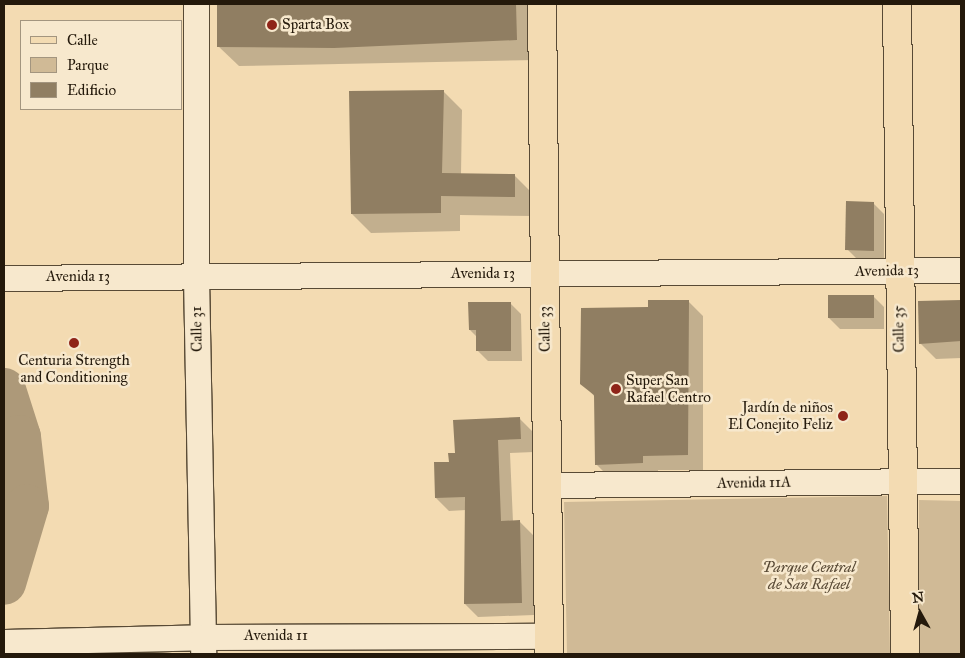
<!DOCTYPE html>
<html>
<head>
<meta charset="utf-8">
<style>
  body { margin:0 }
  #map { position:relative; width:965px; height:658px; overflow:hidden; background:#f3dbb2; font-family:"IM FELL Great Primer",serif }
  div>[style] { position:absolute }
  .green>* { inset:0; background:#d0ba96 }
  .shadow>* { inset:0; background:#0003 }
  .river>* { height:44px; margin:-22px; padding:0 22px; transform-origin:22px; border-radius:22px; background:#ad9979 }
  .building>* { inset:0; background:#907e62 }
  .roads { filter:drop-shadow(1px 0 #584a35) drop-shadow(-1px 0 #584a35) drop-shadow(0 1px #584a35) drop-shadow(0 -1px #584a35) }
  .minor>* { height:25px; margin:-12.5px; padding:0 12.5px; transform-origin:12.5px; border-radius:12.5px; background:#f7e8cd }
  .major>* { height:28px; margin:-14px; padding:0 14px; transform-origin:14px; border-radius:14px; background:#f3dbb2 }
  .dots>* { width:14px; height:14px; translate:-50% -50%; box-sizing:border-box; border:2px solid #f7e8cd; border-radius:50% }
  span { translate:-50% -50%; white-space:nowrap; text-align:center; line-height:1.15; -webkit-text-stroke:5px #f7e8cd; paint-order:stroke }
  .poi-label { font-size:15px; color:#24190b }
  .left { translate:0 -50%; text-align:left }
  .right { translate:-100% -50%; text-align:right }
  .street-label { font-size:15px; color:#24190b }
  .park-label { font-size:15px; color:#584935; font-style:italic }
  .frame { position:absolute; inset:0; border:5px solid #24190b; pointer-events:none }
  .legend { position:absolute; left:20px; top:20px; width:162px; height:90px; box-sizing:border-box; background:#f7e8cd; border:1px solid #a3957f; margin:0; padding:6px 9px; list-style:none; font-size:15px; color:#24190b }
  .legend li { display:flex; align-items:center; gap:10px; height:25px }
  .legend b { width:25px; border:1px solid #a3957f }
  .north { position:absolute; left:895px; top:588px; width:50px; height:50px; -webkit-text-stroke:4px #f7e8cd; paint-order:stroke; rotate:353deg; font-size:14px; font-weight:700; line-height:20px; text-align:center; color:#24190b }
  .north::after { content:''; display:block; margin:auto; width:18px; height:22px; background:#24190b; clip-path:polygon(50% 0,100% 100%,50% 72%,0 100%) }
</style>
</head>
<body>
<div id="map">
  <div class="green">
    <i style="clip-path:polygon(887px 496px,890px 654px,567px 654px,564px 502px)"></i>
    <i style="clip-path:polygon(919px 500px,961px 501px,961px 654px,919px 654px)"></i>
  </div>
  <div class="shadow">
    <i style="clip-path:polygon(218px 4px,536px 4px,537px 60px,239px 66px,218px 46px)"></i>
    <i style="clip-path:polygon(443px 91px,462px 110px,461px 175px,515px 176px,534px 195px,534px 216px,460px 215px,460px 231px,371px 233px,352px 214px)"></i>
    <i style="clip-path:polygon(873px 203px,884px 214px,884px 261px,858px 260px,847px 249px)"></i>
    <i style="clip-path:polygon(873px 296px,884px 307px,884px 329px,840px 329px,829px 318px)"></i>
    <i style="clip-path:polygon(688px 301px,703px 316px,703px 470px,658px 470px,658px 478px,611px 479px,596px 464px,595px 397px,582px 383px,649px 309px)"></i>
    <i style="clip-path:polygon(961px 301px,961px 358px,936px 359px,920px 343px,919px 302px)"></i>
    <i style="clip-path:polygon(510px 303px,521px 314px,522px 361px,488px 361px,477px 350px,477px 337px,470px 330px)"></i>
    <i style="clip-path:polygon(519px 418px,532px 431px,534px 452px,510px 453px,513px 522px,520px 522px,533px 535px,534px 615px,478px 617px,465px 604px,466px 510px,449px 511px,436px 498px,456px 454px)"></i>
  </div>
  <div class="river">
    <i style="left:4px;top:390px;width:49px;rotate:72.3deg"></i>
    <i style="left:19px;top:437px;width:69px;rotate:83.4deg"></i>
    <i style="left:27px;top:506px;width:80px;rotate:106.6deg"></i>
  </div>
  <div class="building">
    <i style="clip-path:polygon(217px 4px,516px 4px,517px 40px,334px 48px,217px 47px)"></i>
    <i style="clip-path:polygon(444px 90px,442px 173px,515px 174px,515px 197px,441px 196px,441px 213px,351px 214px,349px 91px)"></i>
    <i style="clip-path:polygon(846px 201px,874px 202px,874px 251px,845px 250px)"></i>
    <i style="clip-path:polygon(828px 295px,874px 295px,874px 318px,828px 318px)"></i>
    <i style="clip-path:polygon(648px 300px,689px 300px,688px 455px,643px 456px,643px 463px,595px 465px,594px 395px,580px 384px,581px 308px,648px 307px)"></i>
    <i style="clip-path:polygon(961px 300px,961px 341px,919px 344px,918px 301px)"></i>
    <i style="clip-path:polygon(468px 302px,511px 302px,511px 351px,476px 351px,476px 330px,469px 330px)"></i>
    <i style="clip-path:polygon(520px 417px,521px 439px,498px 440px,501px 521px,520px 520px,522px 603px,464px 604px,465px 497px,435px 498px,434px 462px,449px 462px,448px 453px,455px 453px,453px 420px)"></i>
  </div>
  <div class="roads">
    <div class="minor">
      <i style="left:196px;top:4px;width:272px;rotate:90deg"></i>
      <i style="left:196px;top:276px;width:378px;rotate:88.9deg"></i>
      <i style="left:4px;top:278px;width:957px;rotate:-0.48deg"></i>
      <i style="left:547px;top:485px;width:414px;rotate:-0.6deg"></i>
      <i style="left:4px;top:642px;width:199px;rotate:-1.4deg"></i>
      <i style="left:203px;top:637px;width:345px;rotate:-0.2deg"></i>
    </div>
    <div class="major">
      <i style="left:542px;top:4px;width:650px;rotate:89.38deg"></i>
      <i style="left:897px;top:4px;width:650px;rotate:89.29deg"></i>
    </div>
  </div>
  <div class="dots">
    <i style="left:272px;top:25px;background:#8f2418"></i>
    <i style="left:74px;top:343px;background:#8f2418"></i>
    <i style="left:616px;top:389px;background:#8f2418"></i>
    <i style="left:843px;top:416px;background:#8f2418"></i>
  </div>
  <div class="poi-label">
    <span class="left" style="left:282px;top:25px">Sparta Box</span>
    <span style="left:74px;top:369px">Centuria Strength<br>and Conditioning</span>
    <span class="left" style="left:626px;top:389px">Super San<br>Rafael Centro</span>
    <span class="right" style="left:833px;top:416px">Jardín de niños<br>El Conejito Feliz</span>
  </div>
  <div class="street-label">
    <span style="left:887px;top:271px;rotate:-1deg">Avenida 13</span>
    <span style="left:483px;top:274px">Avenida 13</span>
    <span style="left:78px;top:277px">Avenida 13</span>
    <span style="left:197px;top:329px;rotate:-91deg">Calle 31</span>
    <span style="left:545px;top:329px;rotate:-91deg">Calle 33</span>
    <span style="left:899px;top:329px;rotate:-91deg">Calle 35</span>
    <span style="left:754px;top:483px;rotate:-1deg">Avenida 11A</span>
    <span style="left:276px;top:636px">Avenida 11</span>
  </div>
  <div class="park-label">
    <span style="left:809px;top:576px">Parque Central<br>de San Rafael</span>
  </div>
  <div class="frame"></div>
  <ul class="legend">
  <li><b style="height:6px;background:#f3dbb2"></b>Calle</li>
  <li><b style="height:14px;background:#d0ba96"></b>Parque</li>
  <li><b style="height:14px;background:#907e62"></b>Edificio</li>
  </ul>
  <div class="north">N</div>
</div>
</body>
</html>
